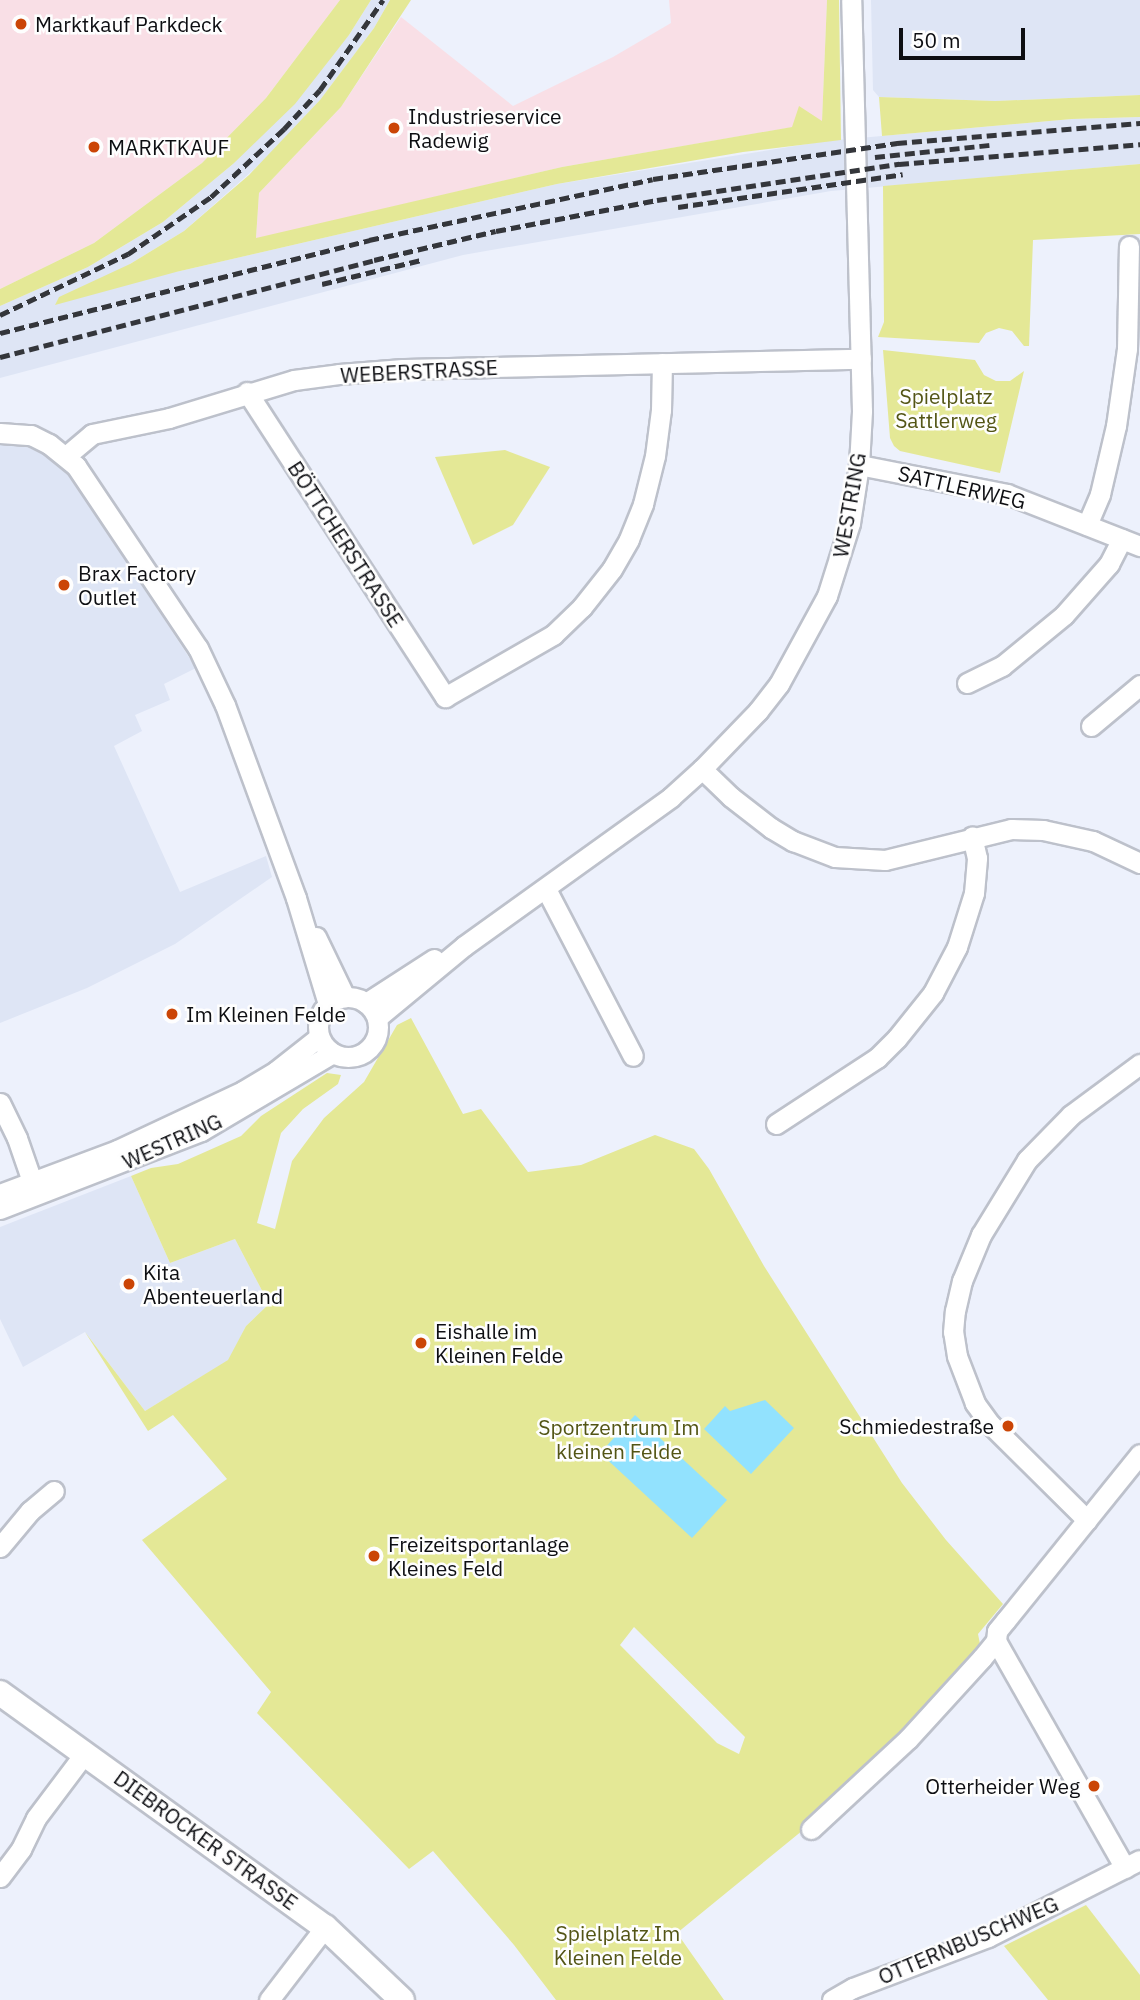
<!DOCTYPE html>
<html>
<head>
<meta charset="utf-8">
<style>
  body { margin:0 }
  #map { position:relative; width:1140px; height:2000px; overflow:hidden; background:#edf1fc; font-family:"IBM Plex Sans",sans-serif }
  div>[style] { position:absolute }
  .commercial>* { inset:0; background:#f9dfe6 }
  .built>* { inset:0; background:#dee5f5 }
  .green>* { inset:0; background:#e4e896 }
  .water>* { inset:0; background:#92e2fe }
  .roads { filter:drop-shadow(2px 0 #bdc1cb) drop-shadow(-2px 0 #bdc1cb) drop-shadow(0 2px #bdc1cb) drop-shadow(0 -2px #bdc1cb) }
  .minor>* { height:19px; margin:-9.5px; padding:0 9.5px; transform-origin:9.5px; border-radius:9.5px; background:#fff }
  .minor>.ring { margin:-9.5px; padding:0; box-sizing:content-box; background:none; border:19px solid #fff; border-radius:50% }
  .major>* { height:24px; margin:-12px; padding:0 12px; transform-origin:12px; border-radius:12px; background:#fff }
  .rail>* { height:5px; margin-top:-2.5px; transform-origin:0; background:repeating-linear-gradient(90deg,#34363b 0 10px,transparent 0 15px) }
  .dots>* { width:19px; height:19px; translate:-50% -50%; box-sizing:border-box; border:4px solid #fefefe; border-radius:50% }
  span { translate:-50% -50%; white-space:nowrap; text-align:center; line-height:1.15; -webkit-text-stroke:5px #fefefe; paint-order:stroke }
  .poi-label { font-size:21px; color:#0d0e12 }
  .left { translate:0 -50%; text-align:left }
  .right { translate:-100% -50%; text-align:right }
  .street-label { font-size:21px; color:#0d0e12 }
  .park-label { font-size:21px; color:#535515 }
  .scale { position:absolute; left:899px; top:28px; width:126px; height:32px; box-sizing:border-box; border:4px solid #0d0e12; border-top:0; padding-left:9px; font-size:21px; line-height:24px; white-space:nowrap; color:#0d0e12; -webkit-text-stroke:5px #fefefe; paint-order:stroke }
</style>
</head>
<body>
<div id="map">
  <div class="commercial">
    <i style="clip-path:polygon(0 0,340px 0,266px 98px,202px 163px,94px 243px,0 289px)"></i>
    <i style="clip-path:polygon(669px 0,827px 0,822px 122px,562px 167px,256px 239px,259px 193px,341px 107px,401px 17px,513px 106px,613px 57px,671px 23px)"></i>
  </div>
  <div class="built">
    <i style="clip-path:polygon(371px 0,390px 0,374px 28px,320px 100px,268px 157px,184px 231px,130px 264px,176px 272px,557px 184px,826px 141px,1072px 119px,1140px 117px,1140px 164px,831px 191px,463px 255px,0 378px,0 306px,88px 267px,163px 222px,233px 164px,349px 35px)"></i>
    <i style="clip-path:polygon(871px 0,1140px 0,1140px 95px,995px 101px,879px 97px,873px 90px)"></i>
    <i style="clip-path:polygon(15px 443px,38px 451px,66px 469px,196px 668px,164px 684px,170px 700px,135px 715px,142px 731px,114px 746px,180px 892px,266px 856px,272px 877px,175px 944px,87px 988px,0 1023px,0 444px)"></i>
    <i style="clip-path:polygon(131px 1176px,170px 1263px,235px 1239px,269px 1304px,246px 1326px,229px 1360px,145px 1411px,85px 1332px,23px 1367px,0 1319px,0 1227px)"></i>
  </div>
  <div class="green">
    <i style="clip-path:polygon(340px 0,371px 0,349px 35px,295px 104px,233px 164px,163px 222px,88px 267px,0 306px,0 289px,94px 243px,202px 163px,266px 98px)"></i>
    <i style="clip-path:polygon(390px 0,411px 0,341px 107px,259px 193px,256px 238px,562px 167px,792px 127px,799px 106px,822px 121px,827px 0,839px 0,841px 140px,743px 152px,557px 184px,176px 272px,55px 305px,59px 297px,130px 264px,184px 231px,249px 175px,320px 100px,374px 28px)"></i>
    <i style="clip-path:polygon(1140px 95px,1140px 117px,1072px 119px,882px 136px,879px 97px,995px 101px)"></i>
    <i style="clip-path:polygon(1140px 164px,1140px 234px,1033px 240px,1029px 346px,1024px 346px,1012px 331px,999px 328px,986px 333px,979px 343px,878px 337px,884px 322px,883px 186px)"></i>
    <i style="clip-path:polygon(883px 350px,975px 360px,984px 375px,996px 381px,1010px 381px,1024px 371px,1000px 473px,900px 451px,894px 446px,890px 438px)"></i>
    <i style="clip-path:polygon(505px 450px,550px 467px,513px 525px,473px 545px,435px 457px)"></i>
    <i style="clip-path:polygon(evenodd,411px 1018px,463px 1114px,481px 1109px,528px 1172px,581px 1165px,655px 1135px,694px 1149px,709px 1169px,764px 1266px,902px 1483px,946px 1540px,1003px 1604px,978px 1634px,980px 1644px,894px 1743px,808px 1826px,677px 1933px,724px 2000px,556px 2000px,514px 1945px,433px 1851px,409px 1869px,257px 1713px,271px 1692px,142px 1540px,227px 1479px,173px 1415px,148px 1431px,85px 1332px,145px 1411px,228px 1360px,246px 1326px,269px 1304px,235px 1239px,170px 1263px,131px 1176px,151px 1168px,178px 1164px,241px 1136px,261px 1116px,327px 1073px,341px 1075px,338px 1084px,303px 1109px,281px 1133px,257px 1223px,275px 1229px,292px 1161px,324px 1118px,364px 1082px,397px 1025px,411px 1018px,634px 1627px,745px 1737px,739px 1754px,717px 1743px,620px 1645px,634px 1627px)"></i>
    <i style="clip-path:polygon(1086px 1905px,1140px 1975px,1140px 2000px,1048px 2000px,1004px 1946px)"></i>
  </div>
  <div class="water">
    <i style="clip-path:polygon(765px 1400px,794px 1428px,751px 1474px,704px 1429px,725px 1406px,730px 1411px)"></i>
    <i style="clip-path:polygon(635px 1415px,727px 1500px,692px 1538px,600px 1453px)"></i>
  </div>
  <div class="roads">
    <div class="minor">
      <i style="left:247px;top:392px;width:364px;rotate:57deg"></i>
      <i style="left:445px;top:697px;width:125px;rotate:-29.9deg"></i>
      <i style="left:553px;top:635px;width:40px;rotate:-44deg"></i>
      <i style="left:582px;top:607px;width:48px;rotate:-51.7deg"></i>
      <i style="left:612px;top:569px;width:34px;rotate:-60deg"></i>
      <i style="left:629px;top:539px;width:38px;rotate:-68deg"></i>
      <i style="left:643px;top:504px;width:49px;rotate:-76deg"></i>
      <i style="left:655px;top:456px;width:46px;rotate:-82.6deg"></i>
      <i style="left:661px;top:410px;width:47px;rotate:-88.8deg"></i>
      <i style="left:0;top:433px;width:31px;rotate:4deg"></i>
      <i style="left:31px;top:435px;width:20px;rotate:27deg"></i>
      <i style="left:49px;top:444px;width:35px;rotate:39deg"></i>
      <i style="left:76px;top:466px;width:219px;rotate:56.2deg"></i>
      <i style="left:198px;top:648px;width:63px;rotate:64.7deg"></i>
      <i style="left:225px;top:705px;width:206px;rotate:69.8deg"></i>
      <i style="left:296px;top:898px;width:111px;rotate:73.2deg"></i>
      <i style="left:66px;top:456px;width:34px;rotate:-40deg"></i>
      <i style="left:92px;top:434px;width:79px;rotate:-11.7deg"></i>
      <i style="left:169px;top:418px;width:131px;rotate:-16.9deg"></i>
      <i style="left:294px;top:380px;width:45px;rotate:-7.6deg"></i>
      <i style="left:339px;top:374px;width:64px;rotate:-4.5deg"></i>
      <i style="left:403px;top:369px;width:458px;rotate:-1.3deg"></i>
      <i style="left:859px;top:465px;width:151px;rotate:11.1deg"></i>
      <i style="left:1007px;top:494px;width:143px;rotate:21.4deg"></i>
      <i style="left:1087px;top:525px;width:34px;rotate:-67deg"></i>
      <i style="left:1100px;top:494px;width:70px;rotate:-76.8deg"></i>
      <i style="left:1116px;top:426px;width:78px;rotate:-81.9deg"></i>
      <i style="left:1127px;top:349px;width:103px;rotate:-88.9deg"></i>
      <i style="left:967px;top:683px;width:39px;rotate:-26deg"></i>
      <i style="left:1002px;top:666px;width:80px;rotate:-39.4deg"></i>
      <i style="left:1064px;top:615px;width:68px;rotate:-48.6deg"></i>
      <i style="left:1109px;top:564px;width:28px;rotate:-63deg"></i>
      <i style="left:1091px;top:726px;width:64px;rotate:-39.9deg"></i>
      <i style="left:702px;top:769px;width:40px;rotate:44deg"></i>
      <i style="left:731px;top:797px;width:51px;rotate:37.8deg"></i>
      <i style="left:771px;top:828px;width:26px;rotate:31deg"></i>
      <i style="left:793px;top:841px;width:45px;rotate:20.9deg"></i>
      <i style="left:835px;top:857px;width:50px;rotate:3.4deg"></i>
      <i style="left:885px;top:860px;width:130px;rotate:-13.8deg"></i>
      <i style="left:1011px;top:829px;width:32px;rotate:2deg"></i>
      <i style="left:1043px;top:830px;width:51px;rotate:12.4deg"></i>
      <i style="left:1093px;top:841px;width:52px;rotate:25.1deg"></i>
      <i style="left:546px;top:889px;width:188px;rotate:62.5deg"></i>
      <i style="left:316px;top:937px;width:67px;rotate:64.2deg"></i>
      <i class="ring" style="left:318px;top:997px;width:41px;height:41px"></i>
      <i style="left:366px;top:1003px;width:81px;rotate:-32.9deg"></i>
      <i style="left:377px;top:1018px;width:113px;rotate:-39.6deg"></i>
      <i style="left:464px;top:946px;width:255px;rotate:-35.7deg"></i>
      <i style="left:671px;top:797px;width:42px;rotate:-42.1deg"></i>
      <i style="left:702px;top:769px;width:81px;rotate:-46deg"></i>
      <i style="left:758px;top:711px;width:34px;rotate:-52deg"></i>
      <i style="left:779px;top:684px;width:100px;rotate:-61.4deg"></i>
      <i style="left:827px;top:596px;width:77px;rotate:-72.5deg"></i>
      <i style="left:850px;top:523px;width:59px;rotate:-81.2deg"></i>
      <i style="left:859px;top:465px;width:54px;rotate:-86.8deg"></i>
      <i style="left:862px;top:411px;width:411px;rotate:-91.5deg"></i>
      <i style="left:0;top:1103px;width:39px;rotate:64deg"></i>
      <i style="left:17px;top:1138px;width:58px;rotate:70.9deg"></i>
      <i style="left:776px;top:1124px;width:121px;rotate:-33.2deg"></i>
      <i style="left:877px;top:1058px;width:28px;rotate:-45deg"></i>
      <i style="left:897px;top:1038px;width:58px;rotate:-51.3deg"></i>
      <i style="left:933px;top:993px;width:52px;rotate:-62.4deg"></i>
      <i style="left:957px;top:947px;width:57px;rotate:-72.5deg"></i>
      <i style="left:974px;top:893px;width:35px;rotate:-85deg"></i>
      <i style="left:977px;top:858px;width:22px;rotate:-103deg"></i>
      <i style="left:0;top:1194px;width:125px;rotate:-20.6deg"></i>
      <i style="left:117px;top:1150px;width:139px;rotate:-25.1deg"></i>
      <i style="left:243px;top:1091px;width:39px;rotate:-31deg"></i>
      <i style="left:276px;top:1071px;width:55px;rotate:-38.3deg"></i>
      <i style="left:0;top:1209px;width:216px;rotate:-21.2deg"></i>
      <i style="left:201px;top:1131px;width:153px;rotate:-30.6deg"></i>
      <i style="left:1087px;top:1520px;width:136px;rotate:-135.3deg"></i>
      <i style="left:990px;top:1424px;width:26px;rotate:-126deg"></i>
      <i style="left:975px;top:1403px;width:50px;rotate:-111deg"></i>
      <i style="left:957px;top:1356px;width:24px;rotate:-99deg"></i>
      <i style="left:953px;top:1332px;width:21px;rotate:-85deg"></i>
      <i style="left:955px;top:1311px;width:31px;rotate:-77deg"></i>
      <i style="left:962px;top:1281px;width:50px;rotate:-67.6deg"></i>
      <i style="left:981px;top:1235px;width:88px;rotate:-58.5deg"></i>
      <i style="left:1027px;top:1160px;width:63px;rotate:-45.6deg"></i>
      <i style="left:1071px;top:1115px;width:86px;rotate:-36.5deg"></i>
      <i style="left:0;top:1547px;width:47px;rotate:-50.2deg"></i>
      <i style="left:30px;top:1511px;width:31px;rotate:-40deg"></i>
      <i style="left:996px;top:1641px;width:261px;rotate:60.4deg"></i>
      <i style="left:811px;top:1829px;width:132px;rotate:-42.9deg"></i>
      <i style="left:908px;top:1739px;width:110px;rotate:-47.6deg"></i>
      <i style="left:982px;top:1658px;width:22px;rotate:-51deg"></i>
      <i style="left:996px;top:1641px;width:10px;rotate:-84deg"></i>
      <i style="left:997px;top:1631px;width:14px;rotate:-51deg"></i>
      <i style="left:1006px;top:1620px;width:213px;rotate:-51.1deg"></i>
      <i style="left:0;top:1877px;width:35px;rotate:-53deg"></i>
      <i style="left:21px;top:1849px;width:34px;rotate:-64deg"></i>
      <i style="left:36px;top:1818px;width:81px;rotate:-53deg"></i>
      <i style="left:269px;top:2000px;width:92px;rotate:-52.5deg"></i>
      <i style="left:832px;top:2000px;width:24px;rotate:-30deg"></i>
      <i style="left:853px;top:1988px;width:144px;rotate:-20.7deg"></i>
      <i style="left:988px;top:1937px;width:170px;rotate:-26.9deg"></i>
    </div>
    <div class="major">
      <i style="left:0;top:1693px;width:400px;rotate:35.8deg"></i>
      <i style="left:325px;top:1927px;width:106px;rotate:43.5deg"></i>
    </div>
  </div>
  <div class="rail">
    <i style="left:875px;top:157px;width:116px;rotate:-6deg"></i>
    <i style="left:678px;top:207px;width:227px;rotate:-8.3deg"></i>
    <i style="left:322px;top:284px;width:102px;rotate:-13.6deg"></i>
    <i style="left:0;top:315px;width:142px;rotate:-25.5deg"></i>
    <i style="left:128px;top:254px;width:101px;rotate:-34.5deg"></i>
    <i style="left:211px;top:197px;width:100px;rotate:-43deg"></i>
    <i style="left:284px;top:129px;width:53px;rotate:-47.3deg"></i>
    <i style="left:320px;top:90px;width:110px;rotate:-55deg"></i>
    <i style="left:0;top:333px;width:381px;rotate:-14.1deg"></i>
    <i style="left:369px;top:240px;width:290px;rotate:-12.1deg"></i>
    <i style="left:653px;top:179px;width:247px;rotate:-8.4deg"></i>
    <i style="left:897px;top:143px;width:244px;rotate:-4.7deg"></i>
    <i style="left:0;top:357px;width:386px;rotate:-14.5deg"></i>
    <i style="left:374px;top:260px;width:125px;rotate:-13.4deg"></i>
    <i style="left:496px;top:231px;width:164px;rotate:-10.9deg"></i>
    <i style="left:657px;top:200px;width:245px;rotate:-8.5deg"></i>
    <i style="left:899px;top:164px;width:242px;rotate:-4.7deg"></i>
  </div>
  <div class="dots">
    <i style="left:21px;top:24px;background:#cb4506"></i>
    <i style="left:394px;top:128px;background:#cb4506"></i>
    <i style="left:94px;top:147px;background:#cb4506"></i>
    <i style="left:64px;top:585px;background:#cb4506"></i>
    <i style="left:172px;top:1014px;background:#cb4506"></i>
    <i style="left:129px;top:1284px;background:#cb4506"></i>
    <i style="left:421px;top:1343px;background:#cb4506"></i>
    <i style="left:1008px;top:1426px;background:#cb4506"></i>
    <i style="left:374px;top:1556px;background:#cb4506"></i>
    <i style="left:1094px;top:1786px;background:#cb4506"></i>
  </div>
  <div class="poi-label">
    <span class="left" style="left:35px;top:24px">Marktkauf Parkdeck</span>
    <span class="left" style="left:408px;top:128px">Industrieservice<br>Radewig</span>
    <span class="left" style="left:108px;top:147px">MARKTKAUF</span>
    <span class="left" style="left:78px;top:585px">Brax Factory<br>Outlet</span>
    <span class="left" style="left:186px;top:1014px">Im Kleinen Felde</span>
    <span class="left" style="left:143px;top:1284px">Kita<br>Abenteuerland</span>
    <span class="left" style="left:435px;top:1343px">Eishalle im<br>Kleinen Felde</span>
    <span class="right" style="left:994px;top:1426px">Schmiedestraße</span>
    <span class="left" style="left:388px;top:1556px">Freizeitsportanlage<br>Kleines Feld</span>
    <span class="right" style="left:1080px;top:1786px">Otterheider Weg</span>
  </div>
  <div class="street-label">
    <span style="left:419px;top:371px;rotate:-3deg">WEBERSTRASSE</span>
    <span style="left:962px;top:487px;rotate:13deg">SATTLERWEG</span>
    <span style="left:849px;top:505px;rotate:-80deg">WESTRING</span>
    <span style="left:346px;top:544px;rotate:57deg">BÖTTCHERSTRASSE</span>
    <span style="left:172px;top:1141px;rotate:-24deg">WESTRING</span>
    <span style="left:206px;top:1840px;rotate:36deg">DIEBROCKER STRASSE</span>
    <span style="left:968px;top:1940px;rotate:-23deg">OTTERNBUSCHWEG</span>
  </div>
  <div class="park-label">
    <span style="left:946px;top:408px">Spielplatz<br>Sattlerweg</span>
    <span style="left:619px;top:1439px">Sportzentrum Im<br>kleinen Felde</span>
    <span style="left:618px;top:1945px">Spielplatz Im<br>Kleinen Felde</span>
  </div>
  <div class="scale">50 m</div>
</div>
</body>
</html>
